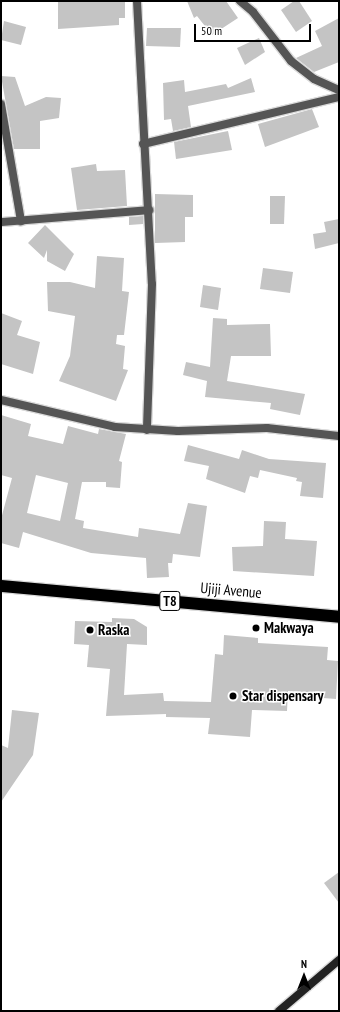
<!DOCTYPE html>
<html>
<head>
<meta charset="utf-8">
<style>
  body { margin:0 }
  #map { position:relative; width:340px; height:1012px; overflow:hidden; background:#fff; font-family:"PT Sans Narrow",sans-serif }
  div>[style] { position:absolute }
  .building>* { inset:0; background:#c4c4c4 }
  .roads { filter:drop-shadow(1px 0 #dbdbdb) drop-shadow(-1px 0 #dbdbdb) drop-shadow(0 1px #dbdbdb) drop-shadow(0 -1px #dbdbdb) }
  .street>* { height:8px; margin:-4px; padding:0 4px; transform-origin:4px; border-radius:4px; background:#555 }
  .secondary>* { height:8px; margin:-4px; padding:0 4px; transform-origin:4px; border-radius:4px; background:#222 }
  .highway>* { height:12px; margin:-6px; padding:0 6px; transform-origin:6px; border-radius:6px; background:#000 }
  .dots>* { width:11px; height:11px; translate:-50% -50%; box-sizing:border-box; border:2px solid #fff; border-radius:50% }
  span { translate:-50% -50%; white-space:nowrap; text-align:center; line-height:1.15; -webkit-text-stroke:3px #fff; paint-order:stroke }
  .shield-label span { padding:1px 3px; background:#fff; border:1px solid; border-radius:3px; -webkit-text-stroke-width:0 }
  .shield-label { font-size:14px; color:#000; font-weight:700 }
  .street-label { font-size:15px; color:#000 }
  .poi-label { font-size:15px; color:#000; font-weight:700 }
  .left { translate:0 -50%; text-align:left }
  .frame { position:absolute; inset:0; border:2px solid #000; pointer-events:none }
  .north { position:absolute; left:284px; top:956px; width:40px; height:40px; -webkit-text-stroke:3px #fff; paint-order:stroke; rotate:0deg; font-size:11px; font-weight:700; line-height:16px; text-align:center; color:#000 }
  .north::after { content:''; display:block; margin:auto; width:14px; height:18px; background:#000; clip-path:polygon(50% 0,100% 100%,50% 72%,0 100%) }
  .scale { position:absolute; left:194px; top:24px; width:117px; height:18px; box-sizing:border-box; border:2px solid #000; border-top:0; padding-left:5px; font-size:12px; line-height:14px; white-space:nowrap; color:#000; -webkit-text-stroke:3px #fff; paint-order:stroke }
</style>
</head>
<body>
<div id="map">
  <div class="building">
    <i style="clip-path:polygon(58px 1px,125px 1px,125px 18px,119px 18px,119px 25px,58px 29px)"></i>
    <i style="clip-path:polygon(187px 1px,226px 1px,238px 18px,212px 35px,197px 16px,194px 18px)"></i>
    <i style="clip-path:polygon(294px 1px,299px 1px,312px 21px,296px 32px,281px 10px)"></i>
    <i style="clip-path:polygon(339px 18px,339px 62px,314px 72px,296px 58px,322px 46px,315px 31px)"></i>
    <i style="clip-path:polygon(4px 21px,26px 27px,21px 45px,1px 40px)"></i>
    <i style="clip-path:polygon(147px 28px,181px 28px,180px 47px,146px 46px)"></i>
    <i style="clip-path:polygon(259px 38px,265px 52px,245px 65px,237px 48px)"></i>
    <i style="clip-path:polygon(1px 76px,15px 77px,25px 106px,46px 97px,61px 98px,59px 118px,40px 121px,40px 149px,14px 149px)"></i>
    <i style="clip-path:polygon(251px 78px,255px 92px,188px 106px,191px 127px,173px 131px,171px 119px,164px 120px,163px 83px,184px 80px,185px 92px,226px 84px,228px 88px)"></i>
    <i style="clip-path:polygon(312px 109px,319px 127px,265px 147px,258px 124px)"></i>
    <i style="clip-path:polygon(228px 131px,232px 150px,176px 159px,174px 142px)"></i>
    <i style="clip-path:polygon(96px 164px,97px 171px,125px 170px,127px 206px,77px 210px,71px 168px)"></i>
    <i style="clip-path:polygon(155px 194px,193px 195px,193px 217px,185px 217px,185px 242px,155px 243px)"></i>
    <i style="clip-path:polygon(270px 196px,285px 196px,284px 224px,270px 224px)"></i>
    <i style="clip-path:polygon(143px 216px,143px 224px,129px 225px,129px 217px)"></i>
    <i style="clip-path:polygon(339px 219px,339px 243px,315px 249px,313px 234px,326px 232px,324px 222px)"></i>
    <i style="clip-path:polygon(45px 225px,74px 254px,65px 271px,47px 261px,47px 250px,44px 258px,28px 243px)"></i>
    <i style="clip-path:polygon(97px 256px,124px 258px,122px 291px,129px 292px,124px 335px,117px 335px,116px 344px,125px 346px,123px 369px,128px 370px,116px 401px,59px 381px,70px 356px,75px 316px,48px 311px,47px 282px,70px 282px,95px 288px)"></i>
    <i style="clip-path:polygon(263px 268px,293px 272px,290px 293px,260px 289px)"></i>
    <i style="clip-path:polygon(203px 285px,221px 288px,218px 310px,200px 307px)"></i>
    <i style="clip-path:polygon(1px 313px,22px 321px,17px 335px,40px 342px,33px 374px,1px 364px)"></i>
    <i style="clip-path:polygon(213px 318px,227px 319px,227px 325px,270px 324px,271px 356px,231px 356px,227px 381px,305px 394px,300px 415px,270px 409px,271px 403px,205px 397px,207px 381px,183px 375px,186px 362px,210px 367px)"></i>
    <i style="clip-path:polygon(evenodd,1px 415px,31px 424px,28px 436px,63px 444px,68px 426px,98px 434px,99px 429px,126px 434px,119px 461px,122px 462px,120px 488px,106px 487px,106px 482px,82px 482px,75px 519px,84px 521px,83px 528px,138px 537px,139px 528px,180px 534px,188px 503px,207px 506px,200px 557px,173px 554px,172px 563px,168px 563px,169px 577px,147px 578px,146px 558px,91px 553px,23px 532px,19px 548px,1px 543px,1px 519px,12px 478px,1px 475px,1px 415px,36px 475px,68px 483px,60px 521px,27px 513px,36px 475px)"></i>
    <i style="clip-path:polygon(188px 445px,239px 459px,242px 450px,269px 459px,326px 463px,323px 498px,300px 496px,302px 482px,296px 481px,297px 478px,260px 470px,258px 478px,250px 476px,245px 493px,206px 479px,209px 466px,184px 461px)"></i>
    <i style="clip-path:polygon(264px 521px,286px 522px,285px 539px,317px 541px,314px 576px,233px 571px,232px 547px,263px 546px)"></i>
    <i style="clip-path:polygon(112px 618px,134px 619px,147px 627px,147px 645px,127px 644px,124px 695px,163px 693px,164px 701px,211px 702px,215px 654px,223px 655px,224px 635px,258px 638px,258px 643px,328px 647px,327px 660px,338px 661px,336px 699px,323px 698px,324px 693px,288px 691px,287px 711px,252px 710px,250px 737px,208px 734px,210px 718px,166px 717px,166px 714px,106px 716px,110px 669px,87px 667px,89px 645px,74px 644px,75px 621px,112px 622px)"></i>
    <i style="clip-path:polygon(12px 710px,39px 713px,33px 755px,1px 802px,1px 745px,8px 748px)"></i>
    <i style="clip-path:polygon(339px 872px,339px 903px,324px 883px)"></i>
  </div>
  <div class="roads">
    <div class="street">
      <i style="left:137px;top:1px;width:283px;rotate:87deg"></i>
      <i style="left:152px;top:284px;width:146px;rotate:92deg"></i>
      <i style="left:240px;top:1px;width:17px;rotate:40deg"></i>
      <i style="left:253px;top:12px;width:62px;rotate:52.2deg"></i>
      <i style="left:291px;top:61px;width:29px;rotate:38deg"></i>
      <i style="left:314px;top:79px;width:27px;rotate:24deg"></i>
      <i style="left:1px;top:104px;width:119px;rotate:80.3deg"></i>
      <i style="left:143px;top:144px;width:202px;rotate:-13.5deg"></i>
      <i style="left:1px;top:222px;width:149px;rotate:-4.6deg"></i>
      <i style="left:1px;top:400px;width:117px;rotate:13.3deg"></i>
      <i style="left:115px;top:427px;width:63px;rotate:3.6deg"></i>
      <i style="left:178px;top:431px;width:89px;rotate:-1.9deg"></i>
      <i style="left:267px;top:428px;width:72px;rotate:6.3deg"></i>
    </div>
    <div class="secondary">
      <i style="left:279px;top:1011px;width:79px;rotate:-40.4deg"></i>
    </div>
    <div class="highway">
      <i style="left:1px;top:586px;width:339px;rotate:5.2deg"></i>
    </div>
  </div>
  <div class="dots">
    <i style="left:256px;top:628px;background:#000"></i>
    <i style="left:90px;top:630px;background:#000"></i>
    <i style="left:233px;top:696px;background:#000"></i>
  </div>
  <div class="shield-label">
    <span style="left:170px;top:601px">T8</span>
  </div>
  <div class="street-label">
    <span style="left:231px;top:590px;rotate:5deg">Ujiji Avenue</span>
  </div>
  <div class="poi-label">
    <span class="left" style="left:264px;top:628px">Makwaya</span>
    <span class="left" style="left:98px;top:630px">Raska</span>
    <span class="left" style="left:242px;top:696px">Star dispensary</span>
  </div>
  <div class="frame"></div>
  <div class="north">N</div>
  <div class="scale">50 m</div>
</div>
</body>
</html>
